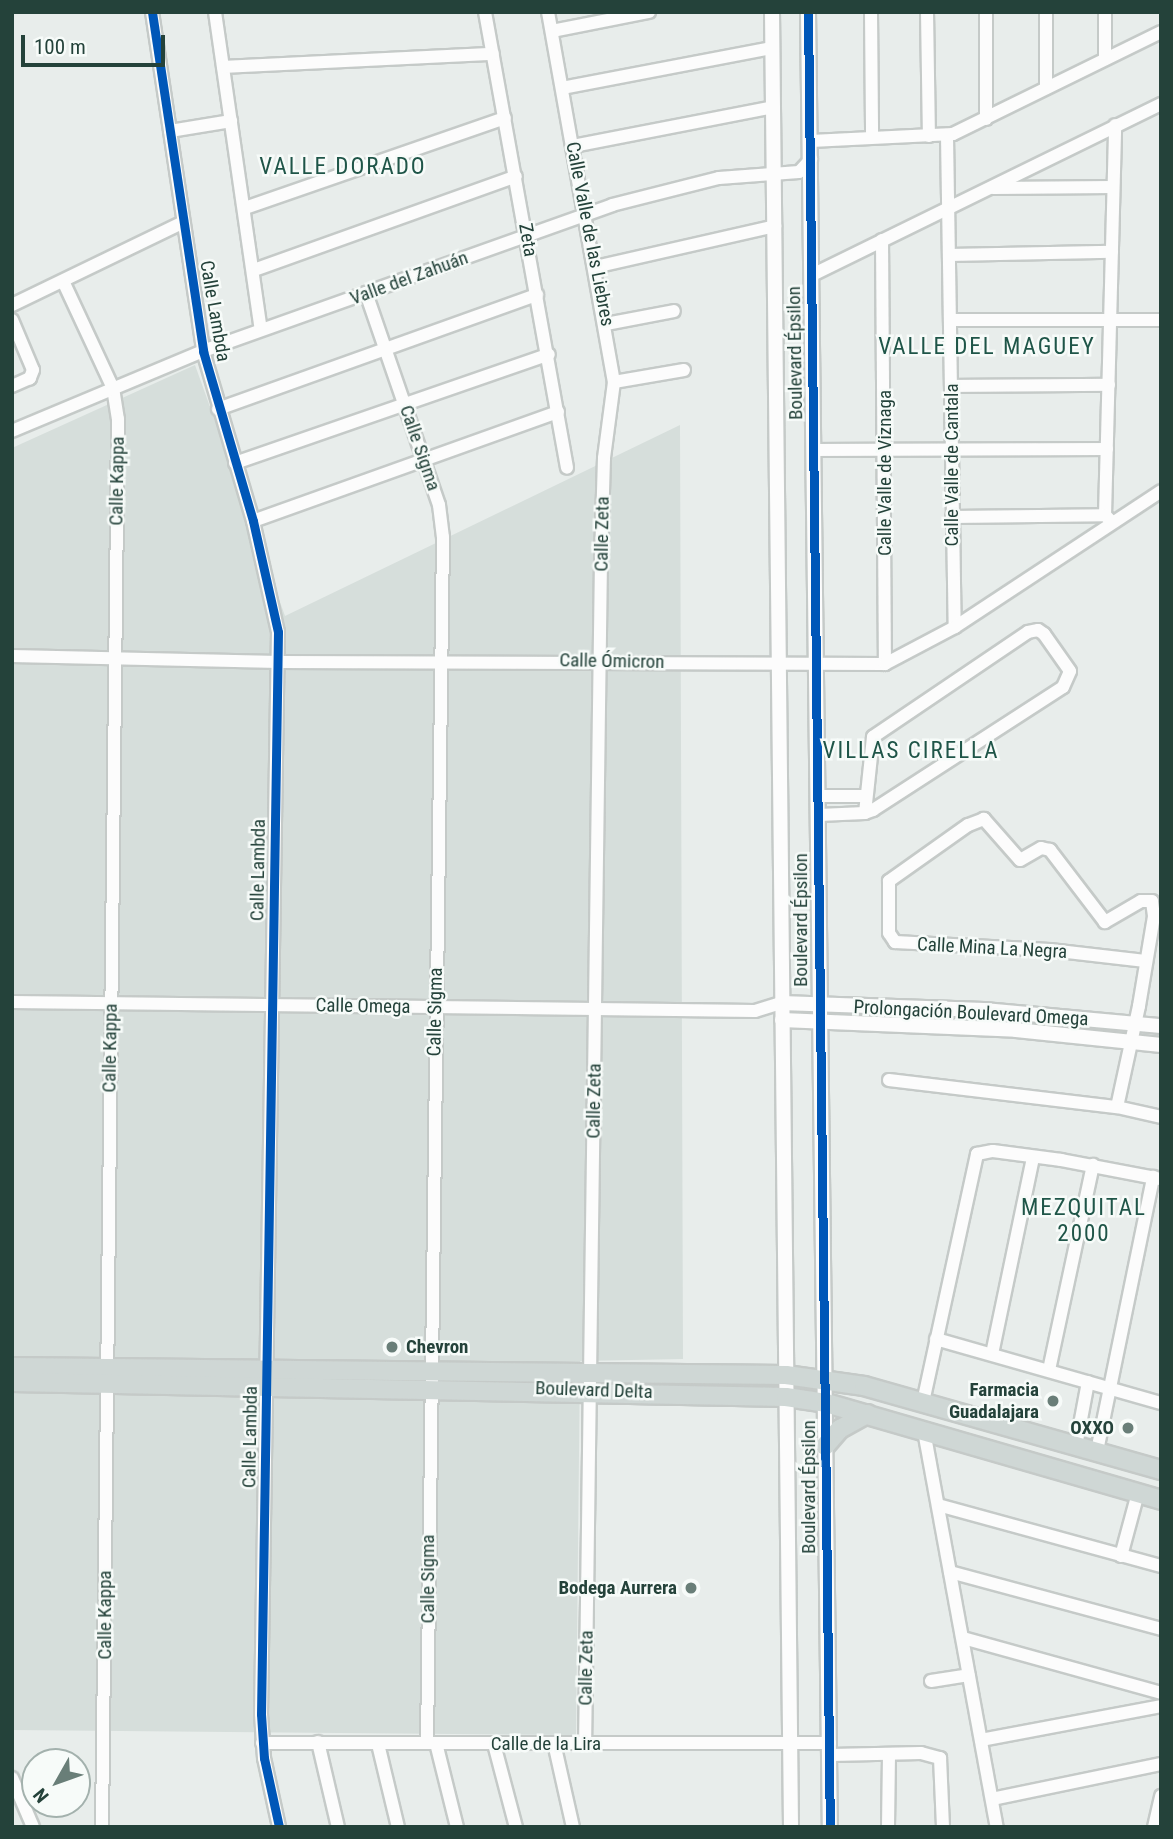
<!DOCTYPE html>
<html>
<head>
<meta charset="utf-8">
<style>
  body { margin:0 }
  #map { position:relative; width:1173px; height:1839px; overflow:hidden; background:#e8edeb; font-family:"Roboto Condensed",sans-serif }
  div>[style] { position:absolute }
  .built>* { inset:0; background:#d6dedb }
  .roads { filter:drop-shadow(2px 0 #c5cac8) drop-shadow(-2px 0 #c5cac8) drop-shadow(0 2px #c5cac8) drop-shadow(0 -2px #c5cac8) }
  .minor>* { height:12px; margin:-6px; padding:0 6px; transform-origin:6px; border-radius:6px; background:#fcfcfc }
  .tertiary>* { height:14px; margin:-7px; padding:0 7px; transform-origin:7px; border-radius:7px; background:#fcfcfc }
  .primary>* { height:18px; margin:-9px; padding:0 9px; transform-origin:9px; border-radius:9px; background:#cfd7d5 }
  .cycleway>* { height:9px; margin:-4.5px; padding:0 4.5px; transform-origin:4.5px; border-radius:4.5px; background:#0057b8 }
  .dots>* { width:19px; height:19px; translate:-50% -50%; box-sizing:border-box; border:4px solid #f7fbf9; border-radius:50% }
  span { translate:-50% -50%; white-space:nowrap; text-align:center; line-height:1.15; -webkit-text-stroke:5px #f7fbf9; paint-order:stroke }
  .street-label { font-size:19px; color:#24423a }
  .poi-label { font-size:19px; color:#24423a; font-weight:700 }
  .left { translate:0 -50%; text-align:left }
  .right { translate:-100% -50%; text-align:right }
  .quarter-label { font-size:23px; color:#1f5548; letter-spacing:2px }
  .frame { position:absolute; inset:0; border:14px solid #24423a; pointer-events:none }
  .north { position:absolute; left:21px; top:1748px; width:70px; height:70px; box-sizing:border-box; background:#f7fbf9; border:2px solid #a3b1ad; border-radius:50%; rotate:230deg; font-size:19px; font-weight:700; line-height:28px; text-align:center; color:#24423a }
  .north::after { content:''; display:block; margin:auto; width:24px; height:32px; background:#697e78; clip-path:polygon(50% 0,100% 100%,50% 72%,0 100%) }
  .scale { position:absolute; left:21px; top:35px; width:144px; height:32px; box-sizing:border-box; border:4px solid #24423a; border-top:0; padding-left:9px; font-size:21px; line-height:24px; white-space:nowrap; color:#24423a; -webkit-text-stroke:5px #f7fbf9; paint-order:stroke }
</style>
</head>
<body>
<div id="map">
  <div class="built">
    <i style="clip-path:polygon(195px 365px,285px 616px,680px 425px,683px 1359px,580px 1361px,576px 1735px,12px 1730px,12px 448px)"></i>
  </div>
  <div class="roads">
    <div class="minor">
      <i style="left:152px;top:12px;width:343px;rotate:81.4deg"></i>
      <i style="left:203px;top:351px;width:177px;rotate:73.6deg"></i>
      <i style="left:253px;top:521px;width:114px;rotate:77.3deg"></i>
      <i style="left:278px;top:632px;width:1082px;rotate:90.9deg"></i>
      <i style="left:261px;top:1714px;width:44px;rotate:86.1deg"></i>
      <i style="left:264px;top:1758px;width:71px;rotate:77.7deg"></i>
      <i style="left:215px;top:12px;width:321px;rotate:81.8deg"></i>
      <i style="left:485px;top:12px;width:463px;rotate:79.8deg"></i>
      <i style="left:548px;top:12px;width:376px;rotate:79.9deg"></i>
      <i style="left:614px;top:382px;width:77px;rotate:97.5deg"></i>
      <i style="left:604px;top:458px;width:101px;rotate:91.7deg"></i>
      <i style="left:601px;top:559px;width:1185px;rotate:90.77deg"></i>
      <i style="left:871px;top:12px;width:125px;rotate:89.5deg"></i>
      <i style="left:927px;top:12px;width:124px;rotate:89.1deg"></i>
      <i style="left:986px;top:12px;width:107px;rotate:90deg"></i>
      <i style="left:1046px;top:12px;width:76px;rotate:90deg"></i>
      <i style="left:1105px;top:12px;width:47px;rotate:90deg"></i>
      <i style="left:552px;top:31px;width:99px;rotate:-11.1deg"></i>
      <i style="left:223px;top:67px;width:270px;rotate:-2.8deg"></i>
      <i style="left:562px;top:88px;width:214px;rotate:-10.8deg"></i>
      <i style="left:170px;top:131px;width:62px;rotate:-9.3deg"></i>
      <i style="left:947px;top:136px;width:491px;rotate:89.1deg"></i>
      <i style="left:811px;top:141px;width:142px;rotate:-2.8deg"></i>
      <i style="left:953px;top:134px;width:232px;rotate:-26.1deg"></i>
      <i style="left:573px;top:146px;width:204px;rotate:-11deg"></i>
      <i style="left:993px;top:188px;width:120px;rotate:-0.5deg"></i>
      <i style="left:245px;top:208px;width:275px;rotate:-19.1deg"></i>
      <i style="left:882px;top:240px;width:424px;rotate:89.6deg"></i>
      <i style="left:949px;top:255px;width:163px;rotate:-1.1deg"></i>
      <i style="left:595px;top:267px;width:185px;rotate:-12.8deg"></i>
      <i style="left:254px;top:270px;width:278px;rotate:-19.7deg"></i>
      <i style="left:812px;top:275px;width:389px;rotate:-26.1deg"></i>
      <i style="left:63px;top:281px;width:118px;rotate:65deg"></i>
      <i style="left:113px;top:388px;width:31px;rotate:81deg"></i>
      <i style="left:118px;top:419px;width:1408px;rotate:90.65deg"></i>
      <i style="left:366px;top:293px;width:224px;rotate:71deg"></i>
      <i style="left:439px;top:505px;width:32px;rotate:83deg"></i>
      <i style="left:443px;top:537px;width:1206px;rotate:90.76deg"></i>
      <i style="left:12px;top:305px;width:189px;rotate:-25.8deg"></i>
      <i style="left:12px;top:320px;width:54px;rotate:67.2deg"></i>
      <i style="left:33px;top:370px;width:9px;rotate:111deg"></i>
      <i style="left:30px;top:378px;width:20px;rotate:156deg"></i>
      <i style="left:952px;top:320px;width:209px"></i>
      <i style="left:606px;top:324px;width:69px;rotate:-10.8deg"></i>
      <i style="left:614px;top:382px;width:71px;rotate:-9.7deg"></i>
      <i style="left:951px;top:386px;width:158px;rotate:-0.4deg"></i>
      <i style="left:218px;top:409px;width:339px;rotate:-19.7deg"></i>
      <i style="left:12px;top:431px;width:207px;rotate:-22.7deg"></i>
      <i style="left:203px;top:351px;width:434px;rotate:-19.6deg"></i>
      <i style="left:612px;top:205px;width:110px;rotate:-14.2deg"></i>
      <i style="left:719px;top:178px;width:80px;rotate:-4.3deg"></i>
      <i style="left:799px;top:172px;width:18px;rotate:-47deg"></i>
      <i style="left:814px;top:450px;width:293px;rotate:-0.2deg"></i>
      <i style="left:235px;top:463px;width:332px;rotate:-19.1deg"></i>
      <i style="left:1105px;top:515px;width:390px;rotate:-88.5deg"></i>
      <i style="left:952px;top:517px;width:153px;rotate:-0.7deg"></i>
      <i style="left:1105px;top:515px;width:8px;rotate:45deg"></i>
      <i style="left:253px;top:521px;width:324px;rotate:-19.7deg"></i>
      <i style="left:12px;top:656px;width:267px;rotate:1.3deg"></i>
      <i style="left:279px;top:662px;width:606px;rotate:0.19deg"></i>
      <i style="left:885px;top:664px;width:79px;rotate:-27.9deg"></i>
      <i style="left:955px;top:627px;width:247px;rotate:-33.4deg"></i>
      <i style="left:819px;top:796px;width:46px"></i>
      <i style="left:819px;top:815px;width:46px;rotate:-2.5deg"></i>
      <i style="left:865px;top:813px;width:9px;rotate:-21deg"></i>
      <i style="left:873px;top:810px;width:226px;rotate:-32.9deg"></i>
      <i style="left:1063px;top:687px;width:17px;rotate:-66deg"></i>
      <i style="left:1070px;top:671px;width:45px;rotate:-125.1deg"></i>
      <i style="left:1044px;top:634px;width:7px;rotate:-146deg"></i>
      <i style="left:1038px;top:630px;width:10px;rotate:169deg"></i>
      <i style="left:1028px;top:632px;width:187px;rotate:145.9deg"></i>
      <i style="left:873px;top:737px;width:76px;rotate:96deg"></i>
      <i style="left:12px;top:1002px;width:743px;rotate:0.69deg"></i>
      <i style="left:755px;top:1011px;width:27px;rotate:-17deg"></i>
      <i style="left:889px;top:1080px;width:230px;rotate:6.8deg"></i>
      <i style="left:1117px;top:1107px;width:45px;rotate:12.8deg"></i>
      <i style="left:1117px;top:1107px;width:103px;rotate:-77.7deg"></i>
      <i style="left:1139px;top:1006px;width:91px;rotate:-80.5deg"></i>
      <i style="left:1154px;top:916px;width:15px;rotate:-98deg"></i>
      <i style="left:1152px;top:901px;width:11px;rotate:180deg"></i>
      <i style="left:1141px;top:901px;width:42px;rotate:149.7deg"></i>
      <i style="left:1105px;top:922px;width:91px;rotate:-127.4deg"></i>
      <i style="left:1050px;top:850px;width:9px;rotate:-167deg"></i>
      <i style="left:1041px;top:848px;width:24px;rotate:150deg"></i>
      <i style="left:1020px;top:860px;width:55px;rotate:-131.3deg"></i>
      <i style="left:984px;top:819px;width:17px;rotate:159deg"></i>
      <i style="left:968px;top:825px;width:97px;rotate:144.7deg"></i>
      <i style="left:889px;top:881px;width:52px;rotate:90deg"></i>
      <i style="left:889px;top:933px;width:11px;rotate:56deg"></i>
      <i style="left:895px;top:942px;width:155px;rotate:3deg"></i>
      <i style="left:1050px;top:950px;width:96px;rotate:6.6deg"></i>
      <i style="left:936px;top:1339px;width:234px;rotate:15.9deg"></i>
      <i style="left:992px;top:1354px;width:201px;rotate:-78.2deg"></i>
      <i style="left:1049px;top:1370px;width:210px;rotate:-77.9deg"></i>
      <i style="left:923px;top:1402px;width:254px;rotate:-77.7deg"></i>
      <i style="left:977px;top:1154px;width:16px;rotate:-11deg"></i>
      <i style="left:993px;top:1151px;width:69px;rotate:7.5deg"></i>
      <i style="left:1061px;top:1160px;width:102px;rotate:10.8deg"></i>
      <i style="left:924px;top:1431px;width:403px;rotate:79.6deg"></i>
      <i style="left:1076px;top:1446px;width:65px;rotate:-79.4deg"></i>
      <i style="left:1097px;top:1451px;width:280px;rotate:-78.4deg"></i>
      <i style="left:938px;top:1505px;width:231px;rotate:15.3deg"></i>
      <i style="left:1121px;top:1556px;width:65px;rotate:-74.9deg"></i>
      <i style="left:950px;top:1572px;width:219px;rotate:15.1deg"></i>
      <i style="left:963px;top:1638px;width:205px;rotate:15.5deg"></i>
      <i style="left:931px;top:1681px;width:38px;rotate:-9deg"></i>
      <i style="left:981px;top:1740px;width:183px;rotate:-10.7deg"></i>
      <i style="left:318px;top:1742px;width:87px;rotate:76.8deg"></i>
      <i style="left:262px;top:1743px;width:568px"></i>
      <i style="left:436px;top:1743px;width:87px;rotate:76deg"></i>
      <i style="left:554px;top:1743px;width:86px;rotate:77.3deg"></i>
      <i style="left:378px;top:1744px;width:85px;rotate:76.5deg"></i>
      <i style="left:494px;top:1744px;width:86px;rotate:75.2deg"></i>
      <i style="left:831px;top:1755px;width:90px;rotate:-1.3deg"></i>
      <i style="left:921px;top:1753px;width:20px;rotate:15deg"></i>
      <i style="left:940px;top:1758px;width:69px;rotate:87.5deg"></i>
      <i style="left:12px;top:1778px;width:53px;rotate:66.8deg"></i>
      <i style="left:992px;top:1799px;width:173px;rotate:-11.7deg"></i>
      <i style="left:888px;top:1827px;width:73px;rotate:-89.2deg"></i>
      <i style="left:1154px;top:1827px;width:32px;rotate:-77deg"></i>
    </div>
    <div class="tertiary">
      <i style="left:772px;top:12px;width:1815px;rotate:89.4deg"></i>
      <i style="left:808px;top:12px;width:1815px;rotate:89.31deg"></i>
      <i style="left:781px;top:1003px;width:203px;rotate:2deg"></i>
      <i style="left:984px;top:1010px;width:178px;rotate:5.2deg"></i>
      <i style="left:782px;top:1020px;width:234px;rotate:2.4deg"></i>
      <i style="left:1016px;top:1030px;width:146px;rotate:5.9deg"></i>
    </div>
    <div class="primary">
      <i style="left:12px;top:1367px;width:774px;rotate:0.59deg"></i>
      <i style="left:786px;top:1375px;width:79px;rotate:8deg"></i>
      <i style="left:864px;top:1386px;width:309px;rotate:15.8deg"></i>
      <i style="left:12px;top:1382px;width:774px;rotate:1.11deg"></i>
      <i style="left:786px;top:1397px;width:40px;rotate:8.5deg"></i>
      <i style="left:826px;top:1403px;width:349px;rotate:16.1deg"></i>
      <i style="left:825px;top:1446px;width:23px;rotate:-49deg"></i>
      <i style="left:840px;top:1429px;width:31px;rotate:-29deg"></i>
    </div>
  </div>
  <div class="cycleway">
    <i style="left:152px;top:12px;width:343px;rotate:81.4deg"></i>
    <i style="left:203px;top:351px;width:177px;rotate:73.6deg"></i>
    <i style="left:253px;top:521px;width:114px;rotate:77.3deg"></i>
    <i style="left:278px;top:632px;width:1082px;rotate:90.9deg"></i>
    <i style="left:261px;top:1714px;width:44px;rotate:86.1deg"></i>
    <i style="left:264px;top:1758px;width:71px;rotate:77.7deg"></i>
    <i style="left:808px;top:12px;width:1815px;rotate:89.31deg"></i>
  </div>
  <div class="dots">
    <i style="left:392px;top:1347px;background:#697e78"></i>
    <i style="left:1053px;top:1401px;background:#697e78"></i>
    <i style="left:1128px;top:1428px;background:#697e78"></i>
    <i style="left:691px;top:1588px;background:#697e78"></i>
  </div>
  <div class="street-label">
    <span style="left:590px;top:234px;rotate:79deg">Calle Valle de las Liebres</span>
    <span style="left:528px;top:240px;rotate:80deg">Zeta</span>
    <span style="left:409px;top:278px;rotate:-20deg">Valle del Zahuán</span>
    <span style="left:215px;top:311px;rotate:80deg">Calle Lambda</span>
    <span style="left:795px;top:353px;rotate:-91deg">Boulevard Épsilon</span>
    <span style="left:420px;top:448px;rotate:71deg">Calle Sigma</span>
    <span style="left:952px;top:465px;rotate:-90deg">Calle Valle de Cantala</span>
    <span style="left:885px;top:473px;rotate:-90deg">Calle Valle de Viznaga</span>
    <span style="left:117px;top:481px;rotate:-89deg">Calle Kappa</span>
    <span style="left:602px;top:534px;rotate:-89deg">Calle Zeta</span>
    <span style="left:612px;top:661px;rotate:1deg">Calle Ómicron</span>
    <span style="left:258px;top:870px;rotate:-89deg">Calle Lambda</span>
    <span style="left:801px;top:920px;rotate:-90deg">Boulevard Épsilon</span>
    <span style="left:992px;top:948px;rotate:3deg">Calle Mina La Negra</span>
    <span style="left:363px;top:1006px;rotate:1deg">Calle Omega</span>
    <span style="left:435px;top:1012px;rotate:-89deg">Calle Sigma</span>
    <span style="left:971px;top:1013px;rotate:3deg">Prolongación Boulevard Omega</span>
    <span style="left:110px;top:1048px;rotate:-89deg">Calle Kappa</span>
    <span style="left:594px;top:1101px;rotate:-89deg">Calle Zeta</span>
    <span style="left:594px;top:1390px;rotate:2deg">Boulevard Delta</span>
    <span style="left:250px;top:1437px;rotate:-89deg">Calle Lambda</span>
    <span style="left:809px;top:1487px;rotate:-90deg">Boulevard Épsilon</span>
    <span style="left:428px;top:1579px;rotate:-90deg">Calle Sigma</span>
    <span style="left:105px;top:1615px;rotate:-90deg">Calle Kappa</span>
    <span style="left:586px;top:1668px;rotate:-89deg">Calle Zeta</span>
    <span style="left:546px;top:1744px">Calle de la Lira</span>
  </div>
  <div class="poi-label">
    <span class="left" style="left:406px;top:1347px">Chevron</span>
    <span class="right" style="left:1039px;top:1401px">Farmacia<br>Guadalajara</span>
    <span class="right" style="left:1114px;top:1428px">OXXO</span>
    <span class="right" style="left:677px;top:1588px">Bodega Aurrera</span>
  </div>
  <div class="quarter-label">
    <span style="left:343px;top:167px">VALLE DORADO</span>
    <span style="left:987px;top:347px">VALLE DEL MAGUEY</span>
    <span style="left:911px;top:751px">VILLAS CIRELLA</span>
    <span style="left:1084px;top:1221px">MEZQUITAL<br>2000</span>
  </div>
  <div class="frame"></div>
  <div class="north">N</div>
  <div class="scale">100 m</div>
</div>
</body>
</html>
